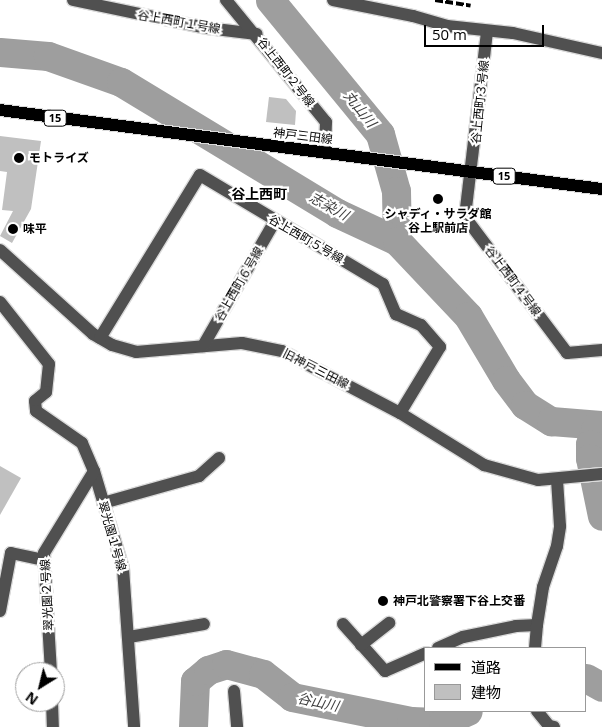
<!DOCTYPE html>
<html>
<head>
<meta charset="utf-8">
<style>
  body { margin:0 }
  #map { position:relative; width:602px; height:727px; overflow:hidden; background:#fff; font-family:"Open Sans","Noto Sans JP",sans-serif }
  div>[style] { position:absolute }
  .river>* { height:29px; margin:-14.5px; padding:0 14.5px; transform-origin:14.5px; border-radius:14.5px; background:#9e9e9e }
  .building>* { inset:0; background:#c0c0c0 }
  .roads { filter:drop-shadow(1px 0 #dbdbdb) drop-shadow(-1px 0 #dbdbdb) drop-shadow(0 1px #dbdbdb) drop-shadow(0 -1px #dbdbdb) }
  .minor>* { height:12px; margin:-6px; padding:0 6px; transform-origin:6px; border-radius:6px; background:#505050 }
  .major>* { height:12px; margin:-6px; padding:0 6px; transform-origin:6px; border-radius:6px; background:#000 }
  .rail>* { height:4px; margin-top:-2px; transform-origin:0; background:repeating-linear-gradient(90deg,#000 0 8px,transparent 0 10.5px) }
  .dots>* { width:14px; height:14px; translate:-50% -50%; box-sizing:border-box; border:2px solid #fff; border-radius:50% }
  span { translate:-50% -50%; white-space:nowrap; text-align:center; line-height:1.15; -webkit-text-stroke:4.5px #fff; paint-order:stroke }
  .shield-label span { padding:1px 4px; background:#fff; border:1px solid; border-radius:4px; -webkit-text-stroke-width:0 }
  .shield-label { font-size:11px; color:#000; font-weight:700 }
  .street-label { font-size:12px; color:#000 }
  .poi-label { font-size:12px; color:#000; font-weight:700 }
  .left { translate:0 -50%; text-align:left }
  .water-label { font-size:14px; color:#3f3f3f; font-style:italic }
  .neighbourhood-label { font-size:14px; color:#000; font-weight:700 }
  .legend { position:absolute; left:424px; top:647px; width:162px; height:65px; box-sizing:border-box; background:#fff; border:1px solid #999; margin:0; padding:6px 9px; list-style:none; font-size:15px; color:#000 }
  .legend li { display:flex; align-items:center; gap:10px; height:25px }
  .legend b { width:25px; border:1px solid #999 }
  .north { position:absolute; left:15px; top:662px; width:50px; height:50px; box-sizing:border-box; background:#fff; border:1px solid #999; border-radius:50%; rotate:216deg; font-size:14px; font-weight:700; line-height:20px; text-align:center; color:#000 }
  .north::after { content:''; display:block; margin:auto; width:18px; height:22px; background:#000; clip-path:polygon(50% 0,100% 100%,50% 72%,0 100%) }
  .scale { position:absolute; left:424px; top:25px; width:120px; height:22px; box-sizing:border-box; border:2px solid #000; border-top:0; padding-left:6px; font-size:15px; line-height:18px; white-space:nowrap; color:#000; -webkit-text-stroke:4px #fff; paint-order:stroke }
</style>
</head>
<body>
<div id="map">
  <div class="river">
    <i style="left:270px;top:0;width:173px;rotate:50.6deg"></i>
    <i style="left:380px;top:134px;width:59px;rotate:74.3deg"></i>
    <i style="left:396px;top:191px;width:50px;rotate:88.9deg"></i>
    <i style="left:0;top:52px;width:48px;rotate:4.8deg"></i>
    <i style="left:48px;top:56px;width:77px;rotate:19.6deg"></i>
    <i style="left:121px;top:82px;width:253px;rotate:31.2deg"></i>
    <i style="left:337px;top:213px;width:66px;rotate:25deg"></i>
    <i style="left:397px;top:241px;width:103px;rotate:46.6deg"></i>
    <i style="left:468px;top:316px;width:74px;rotate:59.3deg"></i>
    <i style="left:506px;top:380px;width:31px;rotate:53deg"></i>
    <i style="left:525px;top:405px;width:31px;rotate:32deg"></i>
    <i style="left:551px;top:421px;width:51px;rotate:4.5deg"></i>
    <i style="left:597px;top:425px;width:20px;rotate:110deg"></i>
    <i style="left:590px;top:444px;width:14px;rotate:90deg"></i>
    <i style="left:590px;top:458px;width:59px;rotate:78.3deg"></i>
    <i style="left:586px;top:678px;width:18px;rotate:29deg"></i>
    <i style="left:193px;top:727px;width:46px;rotate:-87.5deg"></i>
    <i style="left:195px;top:681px;width:17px;rotate:-40deg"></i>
    <i style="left:208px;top:670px;width:19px;rotate:-18deg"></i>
    <i style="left:226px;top:664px;width:38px;rotate:15deg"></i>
    <i style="left:263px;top:674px;width:37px;rotate:38deg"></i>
    <i style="left:292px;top:697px;width:121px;rotate:11.4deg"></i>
    <i style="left:411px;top:721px;width:32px;rotate:2deg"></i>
    <i style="left:443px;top:722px;width:27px;rotate:-24deg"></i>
  </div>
  <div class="building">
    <i style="clip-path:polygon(269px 97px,286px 99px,296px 111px,295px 125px,266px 122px)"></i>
    <i style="clip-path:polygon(0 136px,41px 141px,31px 209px,12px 243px,0 236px,13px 211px,2px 210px,7px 172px,0 171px)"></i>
    <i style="clip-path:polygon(0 466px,21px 478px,0 515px)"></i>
  </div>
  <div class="roads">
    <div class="minor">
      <i style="left:73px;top:0;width:137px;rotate:11.8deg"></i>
      <i style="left:207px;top:28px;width:50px;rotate:6.8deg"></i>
      <i style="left:226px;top:0;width:158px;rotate:50.7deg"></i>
      <i style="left:326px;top:122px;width:30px;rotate:92deg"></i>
      <i style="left:333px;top:0;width:82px;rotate:11.3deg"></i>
      <i style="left:413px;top:16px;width:35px;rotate:16deg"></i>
      <i style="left:447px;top:26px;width:66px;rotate:6.1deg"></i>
      <i style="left:513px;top:33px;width:91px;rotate:12.7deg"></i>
      <i style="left:487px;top:32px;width:186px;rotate:96.8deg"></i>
      <i style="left:465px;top:217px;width:170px;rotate:53.1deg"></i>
      <i style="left:567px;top:353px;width:35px;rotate:-5deg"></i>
      <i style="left:0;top:250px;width:125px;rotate:42.1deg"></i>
      <i style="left:93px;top:334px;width:22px;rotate:30deg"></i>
      <i style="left:112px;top:345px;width:25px;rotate:16deg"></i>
      <i style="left:136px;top:352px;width:106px;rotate:-4.9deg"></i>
      <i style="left:242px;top:343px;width:41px;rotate:11.3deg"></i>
      <i style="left:282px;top:351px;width:133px;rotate:27.7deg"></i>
      <i style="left:400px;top:413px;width:99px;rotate:31.8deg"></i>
      <i style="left:484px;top:465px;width:56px;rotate:15.5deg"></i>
      <i style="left:538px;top:480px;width:64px;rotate:-5.4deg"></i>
      <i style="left:0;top:302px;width:79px;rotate:51.7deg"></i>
      <i style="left:49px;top:364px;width:28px;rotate:96deg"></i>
      <i style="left:46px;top:392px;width:14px;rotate:141deg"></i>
      <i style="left:35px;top:401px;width:10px;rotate:84deg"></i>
      <i style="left:36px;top:411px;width:56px;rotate:34.8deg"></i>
      <i style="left:82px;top:443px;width:30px;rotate:67deg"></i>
      <i style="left:94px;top:471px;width:101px;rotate:73.4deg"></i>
      <i style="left:123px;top:568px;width:159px;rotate:86deg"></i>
      <i style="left:100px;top:338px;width:191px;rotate:-58.5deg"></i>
      <i style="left:200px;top:175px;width:213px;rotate:30.8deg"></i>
      <i style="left:383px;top:284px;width:33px;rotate:67deg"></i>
      <i style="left:396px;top:314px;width:27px;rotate:24deg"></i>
      <i style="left:421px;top:325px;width:29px;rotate:49deg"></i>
      <i style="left:440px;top:347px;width:77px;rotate:121.2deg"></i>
      <i style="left:203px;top:346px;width:144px;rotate:-60.1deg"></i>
      <i style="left:103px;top:503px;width:100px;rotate:-15.7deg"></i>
      <i style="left:199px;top:476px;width:27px;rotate:-42deg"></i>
      <i style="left:0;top:611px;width:59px;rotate:-79.3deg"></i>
      <i style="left:11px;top:553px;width:33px;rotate:12deg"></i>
      <i style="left:343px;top:624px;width:63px;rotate:48.2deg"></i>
      <i style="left:385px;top:671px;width:45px;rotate:-23.7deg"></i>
      <i style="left:129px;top:637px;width:76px;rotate:-9.8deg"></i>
      <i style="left:361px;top:645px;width:36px;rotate:-38deg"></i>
      <i style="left:438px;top:648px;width:27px;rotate:-24deg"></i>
      <i style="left:463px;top:637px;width:54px;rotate:-11.7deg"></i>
      <i style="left:516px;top:626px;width:21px;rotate:-3deg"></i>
      <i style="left:537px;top:625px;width:38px;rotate:-81deg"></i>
      <i style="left:543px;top:587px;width:43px;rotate:-71.1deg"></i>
      <i style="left:557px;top:546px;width:20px;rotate:-81deg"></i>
      <i style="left:560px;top:526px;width:47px;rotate:-93.7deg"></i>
      <i style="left:535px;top:648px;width:23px;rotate:-85deg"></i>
      <i style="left:51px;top:672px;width:119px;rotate:-93.4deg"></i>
      <i style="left:44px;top:553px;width:96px;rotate:-58.6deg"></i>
      <i style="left:234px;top:691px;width:36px;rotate:85deg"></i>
      <i style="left:52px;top:702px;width:25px;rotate:88deg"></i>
      <i style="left:537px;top:711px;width:19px;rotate:51deg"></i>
      <i style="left:549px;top:726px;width:5px;rotate:11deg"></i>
    </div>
    <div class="major">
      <i style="left:0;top:110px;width:607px;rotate:7.48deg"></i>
    </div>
  </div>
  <div class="rail">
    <i style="left:435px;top:0;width:36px;rotate:9deg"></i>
  </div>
  <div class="dots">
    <i style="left:19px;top:158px;background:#000"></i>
    <i style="left:438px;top:199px;background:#000"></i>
    <i style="left:13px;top:229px;background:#000"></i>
    <i style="left:383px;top:601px;background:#000"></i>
  </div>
  <div class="shield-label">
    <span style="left:55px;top:118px">15</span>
    <span style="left:504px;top:176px">15</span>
  </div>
  <div class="street-label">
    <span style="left:179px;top:22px;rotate:10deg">谷上西町１号線</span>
    <span style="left:286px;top:72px;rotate:52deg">谷上西町２号線</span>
    <span style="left:480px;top:102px;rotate:-84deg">谷上西町３号線</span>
    <span style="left:303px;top:136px;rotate:7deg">神戸三田線</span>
    <span style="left:306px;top:239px;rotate:30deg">谷上西町５号線</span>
    <span style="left:513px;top:281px;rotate:53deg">谷上西町４号線</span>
    <span style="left:239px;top:284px;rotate:-60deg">谷上西町６号線</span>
    <span style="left:316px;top:369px;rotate:27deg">旧神戸三田線</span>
    <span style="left:112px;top:536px;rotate:74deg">翠光園１号線</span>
    <span style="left:47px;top:595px;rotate:-93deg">翠光園２号線</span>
  </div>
  <div class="poi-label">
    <span class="left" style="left:29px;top:158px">モトライズ</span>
    <span style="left:438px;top:221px">シャディ・サラダ館<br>谷上駅前店</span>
    <span class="left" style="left:23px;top:229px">味平</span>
    <span class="left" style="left:393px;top:601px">神戸北警察署下谷上交番</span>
  </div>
  <div class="water-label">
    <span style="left:360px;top:109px;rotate:51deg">丸山川</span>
    <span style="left:329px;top:206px;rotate:29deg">志染川</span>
    <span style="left:318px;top:702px;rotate:12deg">谷山川</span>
  </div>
  <div class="neighbourhood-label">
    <span style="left:259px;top:194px">谷上西町</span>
  </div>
  <ul class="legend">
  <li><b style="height:6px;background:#000"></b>道路</li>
  <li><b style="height:14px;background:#c0c0c0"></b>建物</li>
  </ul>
  <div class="north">N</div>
  <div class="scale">50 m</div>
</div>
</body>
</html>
